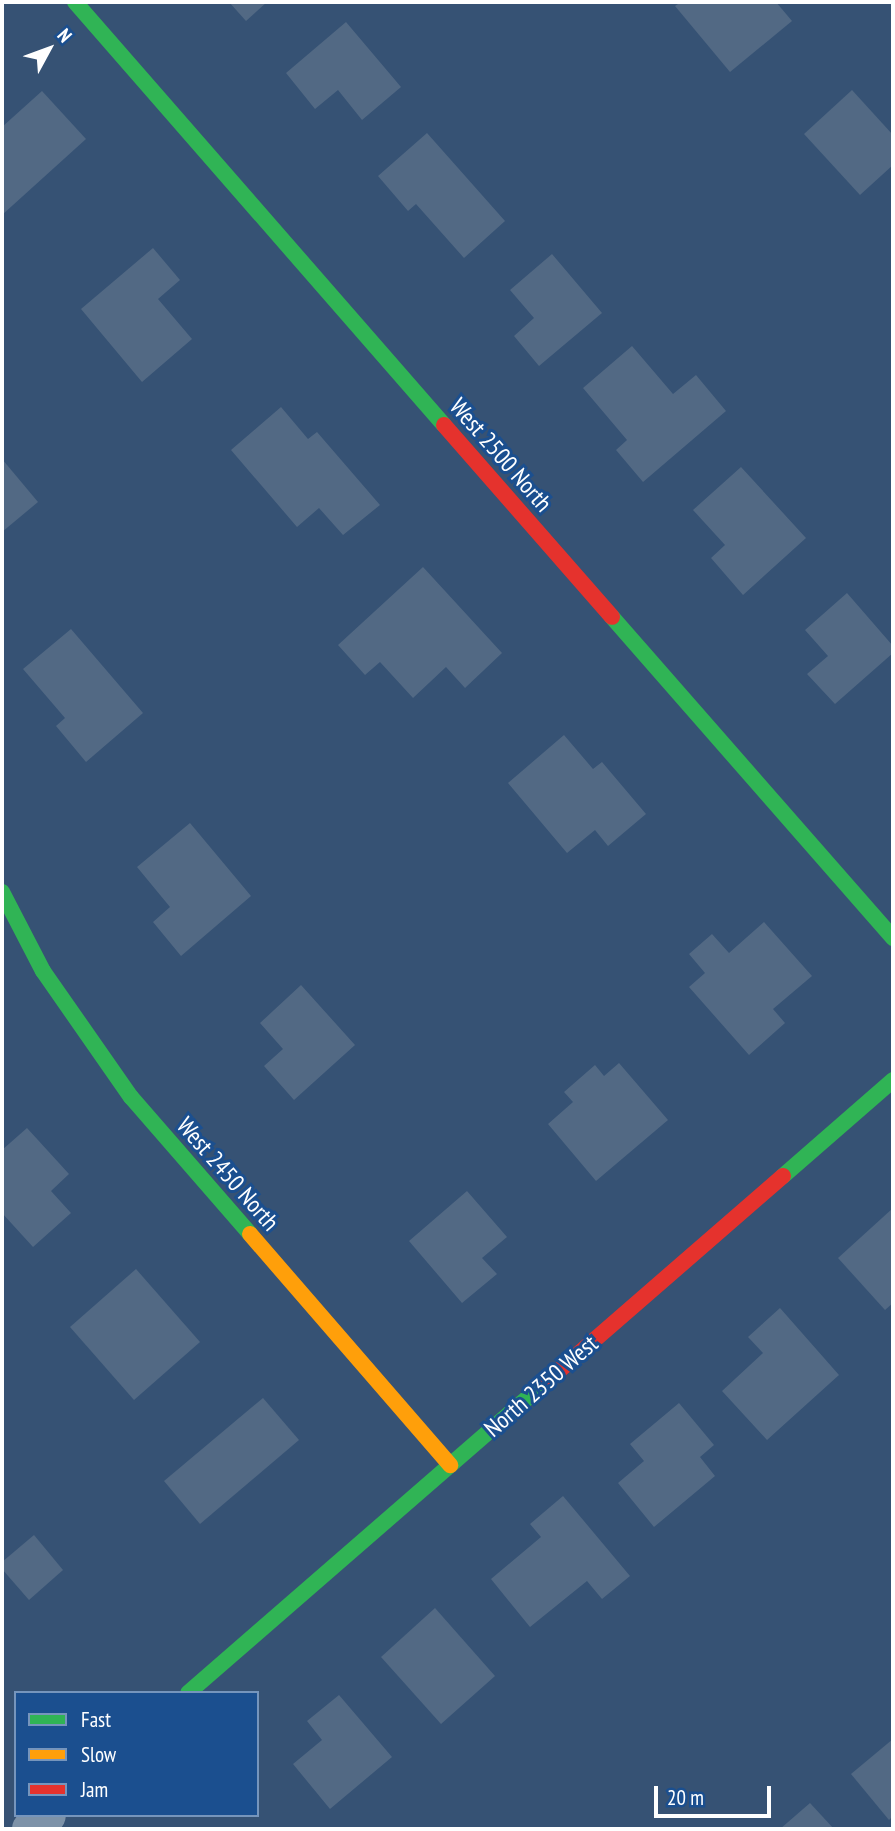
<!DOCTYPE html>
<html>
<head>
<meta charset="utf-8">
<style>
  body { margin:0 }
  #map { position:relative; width:895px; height:1831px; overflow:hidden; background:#365274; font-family:"PT Sans Narrow",sans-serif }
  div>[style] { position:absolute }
  .building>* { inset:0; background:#526984 }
  .street>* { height:38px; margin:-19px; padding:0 19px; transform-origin:19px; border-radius:19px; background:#7d92a8 }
  .fast>* { height:16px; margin:-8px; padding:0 8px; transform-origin:8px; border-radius:8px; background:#30b455 }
  .slow>* { height:16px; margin:-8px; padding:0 8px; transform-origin:8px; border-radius:8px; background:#ff9f0a }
  .jam>* { height:16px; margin:-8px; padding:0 8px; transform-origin:8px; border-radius:8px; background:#e5322d }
  span { translate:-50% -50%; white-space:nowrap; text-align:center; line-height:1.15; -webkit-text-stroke:6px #1b4f8f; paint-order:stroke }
  .street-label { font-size:24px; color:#fff }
  .frame { position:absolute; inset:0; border:4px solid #fff; pointer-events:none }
  .legend { position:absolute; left:14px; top:1691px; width:245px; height:126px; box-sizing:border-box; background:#1b4f8f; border:2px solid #7695bc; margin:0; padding:9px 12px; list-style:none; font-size:21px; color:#fff }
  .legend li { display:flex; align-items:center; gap:14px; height:35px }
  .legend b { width:35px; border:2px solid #7695bc }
  .north { position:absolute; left:14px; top:14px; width:70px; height:70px; -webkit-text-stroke:5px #1b4f8f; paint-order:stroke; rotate:49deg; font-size:19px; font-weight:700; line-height:28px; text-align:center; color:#fff }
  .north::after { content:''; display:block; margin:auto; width:24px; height:32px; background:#fff; clip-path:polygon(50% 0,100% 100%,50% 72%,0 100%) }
  .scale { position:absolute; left:654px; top:1786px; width:117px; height:32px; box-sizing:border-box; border:4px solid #fff; border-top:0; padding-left:9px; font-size:21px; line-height:24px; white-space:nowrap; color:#fff; -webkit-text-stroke:5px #1b4f8f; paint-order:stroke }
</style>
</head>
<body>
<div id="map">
  <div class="building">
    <i style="clip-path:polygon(229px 2px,267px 2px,246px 21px)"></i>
    <i style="clip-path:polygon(681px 2px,776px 2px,792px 21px,730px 72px,675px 6px)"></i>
    <i style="clip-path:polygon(346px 22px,401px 87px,362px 120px,338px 90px,315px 109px,286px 73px)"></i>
    <i style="clip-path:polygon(852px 90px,893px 135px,893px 165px,860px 195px,804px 134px)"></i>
    <i style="clip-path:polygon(42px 91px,86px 139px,2px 215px,2px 127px)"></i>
    <i style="clip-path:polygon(427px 133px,505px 221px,464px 258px,416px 204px,408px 211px,378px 176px)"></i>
    <i style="clip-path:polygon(153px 248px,180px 280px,158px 299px,192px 339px,142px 382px,81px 309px)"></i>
    <i style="clip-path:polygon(552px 254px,602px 313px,539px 366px,514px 336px,534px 318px,510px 290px)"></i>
    <i style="clip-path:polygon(632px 346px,673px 394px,696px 375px,726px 411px,643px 482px,616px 450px,627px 440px,583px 388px)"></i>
    <i style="clip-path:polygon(281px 407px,308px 439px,317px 432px,380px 505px,343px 535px,319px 508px,297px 527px,231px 450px)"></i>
    <i style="clip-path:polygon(2px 459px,38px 502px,2px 532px)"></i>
    <i style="clip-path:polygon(741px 467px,806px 538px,743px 595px,711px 558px,725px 545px,693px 510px)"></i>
    <i style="clip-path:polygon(423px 567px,502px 653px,465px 688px,446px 667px,413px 698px,380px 662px,365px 675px,338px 645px)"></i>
    <i style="clip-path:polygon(847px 593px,893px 646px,893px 653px,835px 704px,807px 674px,828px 656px,805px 630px)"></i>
    <i style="clip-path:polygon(71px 629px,143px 713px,86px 762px,56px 726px,65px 718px,23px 669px)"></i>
    <i style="clip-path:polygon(564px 735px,593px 769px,602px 762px,646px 814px,608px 846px,595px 830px,567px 853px,508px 783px)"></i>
    <i style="clip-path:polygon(190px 823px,251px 896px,181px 956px,153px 922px,170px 907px,137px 867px)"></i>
    <i style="clip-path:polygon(764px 922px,812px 976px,773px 1009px,785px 1023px,749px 1055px,689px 987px,705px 973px,689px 954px,712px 934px,729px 953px)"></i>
    <i style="clip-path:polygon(301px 985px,355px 1045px,294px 1100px,264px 1066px,283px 1049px,260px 1023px)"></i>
    <i style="clip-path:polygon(619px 1063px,668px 1120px,596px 1181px,548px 1124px,573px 1102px,564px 1092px,595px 1065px,604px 1076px)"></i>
    <i style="clip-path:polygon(27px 1128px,69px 1174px,51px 1191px,71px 1213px,33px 1247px,2px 1213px,2px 1150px)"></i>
    <i style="clip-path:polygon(467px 1191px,507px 1237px,482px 1258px,497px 1274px,462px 1303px,409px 1241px)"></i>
    <i style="clip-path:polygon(893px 1208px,893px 1303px,885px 1310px,838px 1258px)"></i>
    <i style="clip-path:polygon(136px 1269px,200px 1342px,134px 1400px,70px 1327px)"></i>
    <i style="clip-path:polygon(780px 1308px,839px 1375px,767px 1440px,722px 1391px,763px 1353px,748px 1337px)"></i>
    <i style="clip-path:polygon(263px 1398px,299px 1440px,200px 1524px,164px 1481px)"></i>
    <i style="clip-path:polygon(679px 1403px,714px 1445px,700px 1457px,715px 1476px,654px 1527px,618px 1483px,644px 1461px,630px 1444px)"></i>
    <i style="clip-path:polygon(563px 1496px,630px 1576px,602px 1599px,587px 1581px,530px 1627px,491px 1579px,541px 1537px,530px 1524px)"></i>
    <i style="clip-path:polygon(34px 1535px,63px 1570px,29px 1600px,2px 1569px,2px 1562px)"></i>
    <i style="clip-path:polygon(435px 1608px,495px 1676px,441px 1724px,381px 1657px)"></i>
    <i style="clip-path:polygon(339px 1695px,392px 1757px,330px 1809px,293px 1764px,322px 1740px,307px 1721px)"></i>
    <i style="clip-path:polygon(893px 1739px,893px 1816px,889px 1820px,851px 1774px)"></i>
    <i style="clip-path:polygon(810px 1803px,834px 1829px,780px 1829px)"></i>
  </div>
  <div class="street">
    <i style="left:31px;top:1829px;width:21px;rotate:-41deg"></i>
  </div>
  <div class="fast">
    <i style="left:75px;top:2px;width:561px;rotate:48.9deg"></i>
    <i style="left:612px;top:617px;width:427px;rotate:48.8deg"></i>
    <i style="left:2px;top:892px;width:89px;rotate:62.6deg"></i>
    <i style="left:43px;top:971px;width:154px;rotate:55.1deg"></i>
    <i style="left:131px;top:1097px;width:181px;rotate:49deg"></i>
    <i style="left:783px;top:1176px;width:146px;rotate:-41.1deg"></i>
    <i style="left:188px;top:1693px;width:474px;rotate:-41deg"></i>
  </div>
  <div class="slow">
    <i style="left:250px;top:1234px;width:306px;rotate:49.1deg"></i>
  </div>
  <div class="jam">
    <i style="left:444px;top:425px;width:255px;rotate:48.8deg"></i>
    <i style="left:546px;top:1382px;width:314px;rotate:-41deg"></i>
  </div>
  <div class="street-label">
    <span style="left:501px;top:455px;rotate:49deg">West 2500 North</span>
    <span style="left:228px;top:1174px;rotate:49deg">West 2450 North</span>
    <span style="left:541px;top:1386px;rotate:-41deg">North 2350 West</span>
  </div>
  <div class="frame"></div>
  <ul class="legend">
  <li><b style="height:9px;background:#30b455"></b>Fast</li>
  <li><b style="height:9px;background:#ff9f0a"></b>Slow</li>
  <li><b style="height:9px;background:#e5322d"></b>Jam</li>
  </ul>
  <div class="north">N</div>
  <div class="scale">20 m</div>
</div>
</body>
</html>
